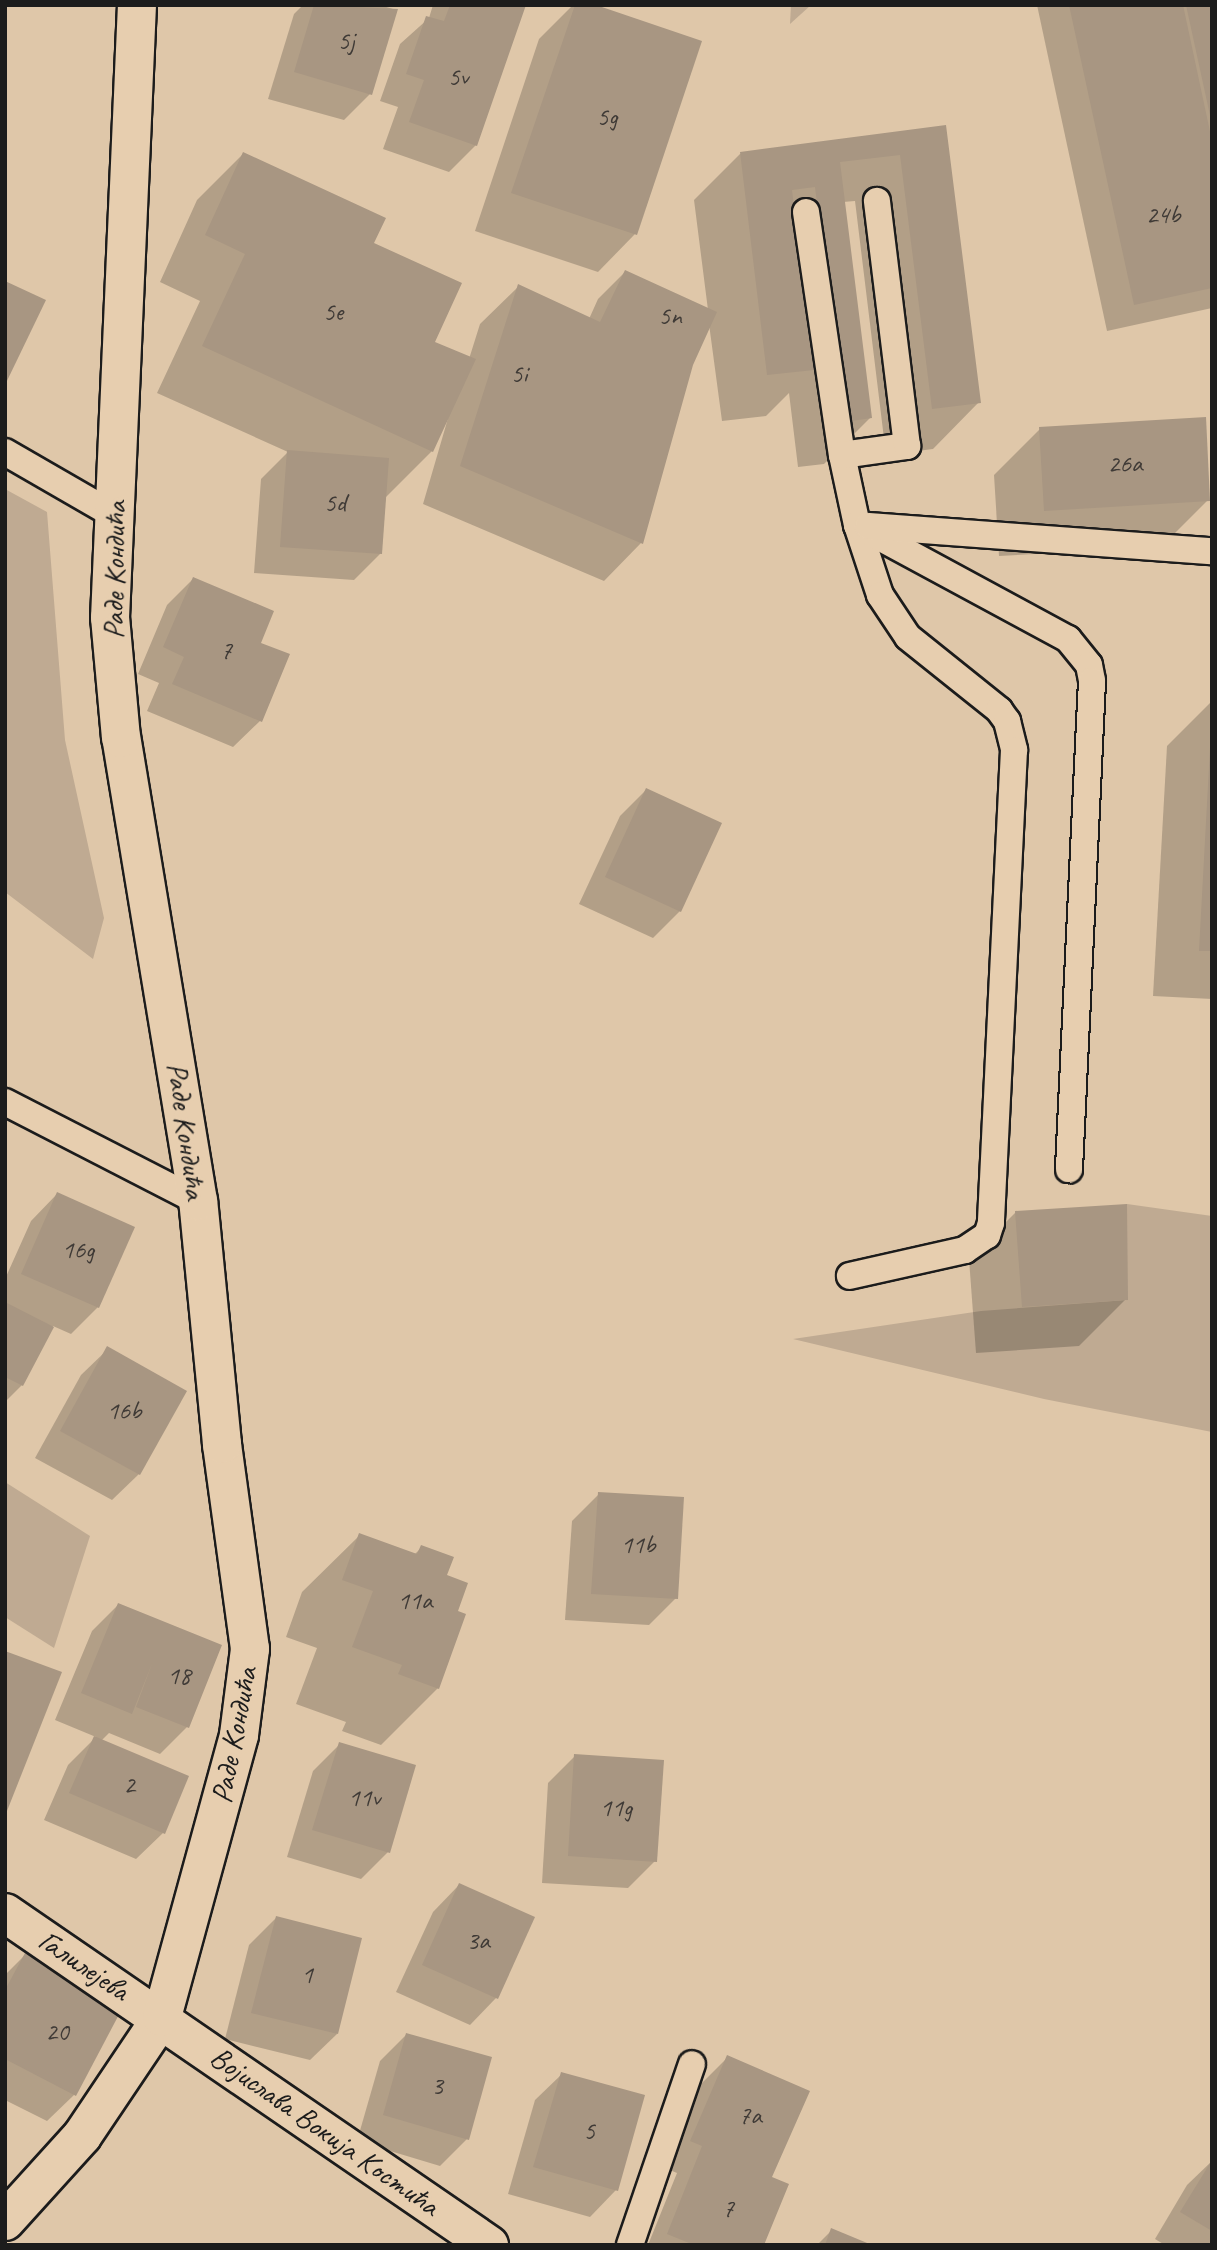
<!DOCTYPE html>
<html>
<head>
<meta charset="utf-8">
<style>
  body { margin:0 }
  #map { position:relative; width:1217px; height:2250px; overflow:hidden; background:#dfc7a9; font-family:Caveat,sans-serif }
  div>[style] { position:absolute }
  .green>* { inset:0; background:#bfaa92 }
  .shadow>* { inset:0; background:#0003 }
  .building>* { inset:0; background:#a89682 }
  .roads { filter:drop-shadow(2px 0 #1c1c1c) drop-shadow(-2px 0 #1c1c1c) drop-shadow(0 2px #1c1c1c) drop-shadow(0 -2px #1c1c1c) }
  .lane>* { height:26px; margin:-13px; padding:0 13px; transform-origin:13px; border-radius:13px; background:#e7ceaf }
  .street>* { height:38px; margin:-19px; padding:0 19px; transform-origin:19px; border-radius:19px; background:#e7ceaf }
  span { translate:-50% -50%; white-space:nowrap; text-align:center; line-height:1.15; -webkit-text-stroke:6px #e7ceaf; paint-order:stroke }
  .number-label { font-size:26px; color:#3f3a36 }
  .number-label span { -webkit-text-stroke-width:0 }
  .street-label { font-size:30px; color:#1c1c1c }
  .frame { position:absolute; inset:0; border:7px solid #1c1c1c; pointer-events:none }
</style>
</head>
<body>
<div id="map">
  <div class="green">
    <i style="clip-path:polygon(791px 5px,811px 5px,790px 24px)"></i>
    <i style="clip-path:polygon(5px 489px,47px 512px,65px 740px,104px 918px,93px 959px,5px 892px)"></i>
    <i style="clip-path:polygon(1127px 1204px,1212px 1216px,1212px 1432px,1044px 1399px,793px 1339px,981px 1311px,1127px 1300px)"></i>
    <i style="clip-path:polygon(5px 1482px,90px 1536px,54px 1648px,5px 1617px)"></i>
  </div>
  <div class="shadow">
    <i style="clip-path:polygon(303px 5px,380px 5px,396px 10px,370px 94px,344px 120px,268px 99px,294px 14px)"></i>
    <i style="clip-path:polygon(433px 5px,524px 5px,476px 145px,449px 172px,383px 149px,398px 107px,380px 101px,400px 44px,429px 18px)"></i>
    <i style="clip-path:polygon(573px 5px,590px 5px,635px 234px,598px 272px,475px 231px,539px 39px)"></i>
    <i style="clip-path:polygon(1037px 5px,1212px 5px,1212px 308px,1107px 331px)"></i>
    <i style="clip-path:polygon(944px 127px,979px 402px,933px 449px,886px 455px,855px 201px,843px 202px,870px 418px,824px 464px,798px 467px,789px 393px,766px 416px,722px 421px,709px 324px,691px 364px,641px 543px,604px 581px,423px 504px,451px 408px,432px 451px,385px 498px,380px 554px,354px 580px,254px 573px,261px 479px,288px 452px,157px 393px,200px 301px,160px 282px,197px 200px,243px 154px,372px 244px,432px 342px,469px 359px,480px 324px,518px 287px,589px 319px,598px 299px,625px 272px,708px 310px,694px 200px,740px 154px)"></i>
    <i style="clip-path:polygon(1040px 429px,1208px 500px,1161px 547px,999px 556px,994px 475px)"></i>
    <i style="clip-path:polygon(193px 579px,259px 643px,260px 721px,233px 747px,147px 711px,159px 683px,138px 674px,167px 605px)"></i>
    <i style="clip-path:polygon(1212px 701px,1212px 999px,1153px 996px,1167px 746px)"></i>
    <i style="clip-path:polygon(646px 790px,680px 911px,653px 938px,579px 904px,620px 816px)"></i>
    <i style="clip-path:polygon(57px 1194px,98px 1307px,71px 1334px,53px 1326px,22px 1385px,5px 1402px,5px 1279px,31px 1221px)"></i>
    <i style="clip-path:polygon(1016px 1212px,1126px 1299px,1079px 1346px,976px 1353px,969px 1259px)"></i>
    <i style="clip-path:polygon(108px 1349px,139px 1474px,112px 1500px,35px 1458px,81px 1375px)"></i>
    <i style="clip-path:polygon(599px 1494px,676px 1598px,649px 1625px,565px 1620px,572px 1521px)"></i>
    <i style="clip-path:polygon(360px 1535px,414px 1555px,422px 1547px,445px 1576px,438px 1688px,381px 1745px,342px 1731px,346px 1722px,296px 1704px,317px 1648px,286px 1637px,302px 1592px)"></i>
    <i style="clip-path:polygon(118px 1605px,219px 1646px,187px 1727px,160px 1754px,109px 1733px,101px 1741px,163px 1833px,136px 1859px,44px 1820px,68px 1765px,96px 1737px,55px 1720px,92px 1631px)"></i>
    <i style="clip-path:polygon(340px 1744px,388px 1852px,361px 1879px,287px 1857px,313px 1771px)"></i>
    <i style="clip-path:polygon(575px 1756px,655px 1861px,628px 1888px,542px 1883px,548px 1783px)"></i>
    <i style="clip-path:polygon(459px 1885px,496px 1998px,470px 2025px,396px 1992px,433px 1912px)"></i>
    <i style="clip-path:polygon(276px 1918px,337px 2034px,310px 2060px,225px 2039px,249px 1945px)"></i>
    <i style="clip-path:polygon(25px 1955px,74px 2095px,47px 2121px,5px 2100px,5px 1975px)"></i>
    <i style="clip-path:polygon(406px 2035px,467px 2139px,440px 2166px,357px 2141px,380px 2061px)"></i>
    <i style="clip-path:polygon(728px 2057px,762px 2245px,648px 2245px,677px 2173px,665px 2168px,701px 2084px)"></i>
    <i style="clip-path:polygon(562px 2074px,616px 2190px,590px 2217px,508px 2194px,535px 2100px)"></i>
    <i style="clip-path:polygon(1212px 2161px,1212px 2245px,1165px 2245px,1155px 2239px,1187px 2185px)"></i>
    <i style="clip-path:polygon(832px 2230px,868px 2245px,817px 2245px)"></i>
  </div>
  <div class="building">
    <i style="clip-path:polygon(314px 5px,398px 9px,372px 95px,294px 72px)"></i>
    <i style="clip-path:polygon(450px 5px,526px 5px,477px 146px,409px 122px,424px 80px,406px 74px,426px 16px,444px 21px)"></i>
    <i style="clip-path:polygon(575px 5px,596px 5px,702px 41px,637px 235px,511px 193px)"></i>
    <i style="clip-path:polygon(1069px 5px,1183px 5px,1212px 141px,1212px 288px,1134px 305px)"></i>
    <i style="clip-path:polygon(1186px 5px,1212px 5px,1212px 120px,1211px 120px)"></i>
    <i style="clip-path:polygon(946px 125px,981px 403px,932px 409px,900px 155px,840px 162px,872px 418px,844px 422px,815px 187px,792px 190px,814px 370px,767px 375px,740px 152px)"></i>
    <i style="clip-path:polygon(243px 152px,386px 218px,374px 243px,462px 283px,435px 342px,476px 359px,433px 452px,202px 346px,245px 254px,205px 235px)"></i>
    <i style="clip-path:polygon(625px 270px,717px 312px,693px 365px,643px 544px,460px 466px,518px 284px,600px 322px)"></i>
    <i style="clip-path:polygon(5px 281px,46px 300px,5px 385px)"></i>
    <i style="clip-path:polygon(1206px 417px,1210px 501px,1044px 511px,1039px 427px)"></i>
    <i style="clip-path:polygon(287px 450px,389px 458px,382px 554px,280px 547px)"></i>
    <i style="clip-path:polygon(193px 577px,274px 611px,261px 643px,290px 654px,262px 722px,172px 684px,184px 657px,163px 647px)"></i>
    <i style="clip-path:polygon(1210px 748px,1212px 748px,1212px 951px,1199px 951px)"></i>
    <i style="clip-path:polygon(646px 788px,722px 823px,681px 912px,605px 877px)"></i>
    <i style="clip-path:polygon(57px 1192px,135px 1227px,99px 1308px,21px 1274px)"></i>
    <i style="clip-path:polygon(1127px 1204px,1128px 1300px,1022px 1307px,1015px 1211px)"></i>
    <i style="clip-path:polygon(5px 1302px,54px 1327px,23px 1386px,5px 1377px)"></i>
    <i style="clip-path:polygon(107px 1346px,187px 1391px,140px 1475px,60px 1431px)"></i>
    <i style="clip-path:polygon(598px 1492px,684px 1497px,678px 1599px,591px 1594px)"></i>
    <i style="clip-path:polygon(359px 1533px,417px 1554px,421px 1545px,454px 1557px,447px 1575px,468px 1583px,458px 1611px,466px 1614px,439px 1689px,398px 1674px,402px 1665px,352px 1647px,373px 1591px,342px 1580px)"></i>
    <i style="clip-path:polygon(118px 1603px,222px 1645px,189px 1728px,136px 1707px,153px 1661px,132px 1714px,81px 1693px)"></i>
    <i style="clip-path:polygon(5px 1651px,62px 1672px,5px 1816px)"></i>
    <i style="clip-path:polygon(94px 1736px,189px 1776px,165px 1834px,69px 1793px)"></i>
    <i style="clip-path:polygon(339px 1742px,416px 1765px,390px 1853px,312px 1830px)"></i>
    <i style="clip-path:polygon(574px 1754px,664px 1760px,657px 1862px,568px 1856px)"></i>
    <i style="clip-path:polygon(459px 1883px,535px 1917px,498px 1999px,422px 1965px)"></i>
    <i style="clip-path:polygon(276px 1916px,362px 1938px,338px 2034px,251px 2013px)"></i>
    <i style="clip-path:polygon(25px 1953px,124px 2005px,76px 2096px,5px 2059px,5px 1990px)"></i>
    <i style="clip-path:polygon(406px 2033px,492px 2057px,469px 2140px,383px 2115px)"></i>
    <i style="clip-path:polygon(727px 2055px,810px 2091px,772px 2177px,789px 2184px,764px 2245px,694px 2245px,667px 2234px,702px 2146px,690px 2141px)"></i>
    <i style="clip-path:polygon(561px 2072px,645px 2095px,618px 2191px,533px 2167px)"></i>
    <i style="clip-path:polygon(1212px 2160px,1212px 2231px,1180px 2212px)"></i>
    <i style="clip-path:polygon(831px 2228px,872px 2245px,825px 2245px)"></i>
  </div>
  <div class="roads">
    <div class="lane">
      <i style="left:806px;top:212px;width:246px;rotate:81.6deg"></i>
      <i style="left:842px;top:455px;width:72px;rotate:77.9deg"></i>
      <i style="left:857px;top:525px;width:74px;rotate:71.8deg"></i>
      <i style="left:880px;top:595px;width:50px;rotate:56.3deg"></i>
      <i style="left:908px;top:637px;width:117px;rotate:38.7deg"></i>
      <i style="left:999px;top:710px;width:14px;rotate:54deg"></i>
      <i style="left:1007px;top:721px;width:30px;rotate:76deg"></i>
      <i style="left:1014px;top:750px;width:474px;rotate:92.8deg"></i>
      <i style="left:991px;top:1223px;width:13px;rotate:108deg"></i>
      <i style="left:987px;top:1235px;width:27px;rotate:146deg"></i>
      <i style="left:965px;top:1250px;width:118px;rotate:167.3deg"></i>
      <i style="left:5px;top:452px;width:126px;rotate:30deg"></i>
      <i style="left:842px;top:455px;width:66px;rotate:-7.9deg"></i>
      <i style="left:907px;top:446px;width:247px;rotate:-97deg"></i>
      <i style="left:857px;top:525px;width:240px;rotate:28.4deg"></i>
      <i style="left:1068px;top:639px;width:33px;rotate:51deg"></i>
      <i style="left:1089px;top:665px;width:16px;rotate:79deg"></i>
      <i style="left:1092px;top:681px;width:489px;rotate:92.7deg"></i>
      <i style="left:868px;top:526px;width:345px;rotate:4.2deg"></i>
      <i style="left:5px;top:1102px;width:217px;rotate:27.2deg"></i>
      <i style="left:630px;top:2245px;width:191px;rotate:-71.1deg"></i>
    </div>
    <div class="street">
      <i style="left:5px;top:1913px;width:587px;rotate:34.45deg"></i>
      <i style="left:5px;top:2221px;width:115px;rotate:-47.8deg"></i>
      <i style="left:82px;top:2136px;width:143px;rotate:-56.1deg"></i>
      <i style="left:162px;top:2017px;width:292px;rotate:-74.7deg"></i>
      <i style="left:239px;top:1735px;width:87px;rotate:-82.7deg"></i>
      <i style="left:250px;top:1649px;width:207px;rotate:-97.8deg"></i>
      <i style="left:222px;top:1444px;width:244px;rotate:-95.6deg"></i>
      <i style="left:198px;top:1201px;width:469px;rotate:-99.4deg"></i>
      <i style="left:121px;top:738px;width:121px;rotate:-95.2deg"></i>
      <i style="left:110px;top:618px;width:614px;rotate:-87.48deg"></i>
    </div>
  </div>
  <div class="number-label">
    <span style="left:346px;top:41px">5j</span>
    <span style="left:458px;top:77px">5v</span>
    <span style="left:607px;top:117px">5g</span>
    <span style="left:1163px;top:215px">24b</span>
    <span style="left:333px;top:312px">5e</span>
    <span style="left:670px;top:316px">5n</span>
    <span style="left:519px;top:374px">5i</span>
    <span style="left:1125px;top:464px">26a</span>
    <span style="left:335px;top:503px">5d</span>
    <span style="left:226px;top:651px">7</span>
    <span style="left:78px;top:1250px">16g</span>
    <span style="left:124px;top:1411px">16b</span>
    <span style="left:638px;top:1545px">11b</span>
    <span style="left:415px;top:1601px">11a</span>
    <span style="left:179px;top:1676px">18</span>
    <span style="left:129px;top:1785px">2</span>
    <span style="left:364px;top:1798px">11v</span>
    <span style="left:616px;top:1808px">11g</span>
    <span style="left:478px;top:1941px">3a</span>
    <span style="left:307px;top:1975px">1</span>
    <span style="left:57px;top:2032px">20</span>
    <span style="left:437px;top:2086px">3</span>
    <span style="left:750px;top:2116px">7a</span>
    <span style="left:589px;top:2131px">5</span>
    <span style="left:728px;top:2209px">7</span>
  </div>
  <div class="street-label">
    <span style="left:114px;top:570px;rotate:-89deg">Раде Кондића</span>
    <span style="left:187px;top:1131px;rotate:82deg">Раде Кондића</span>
    <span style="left:234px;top:1735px;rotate:-79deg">Раде Кондића</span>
    <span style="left:84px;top:1965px;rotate:34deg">Галилејева</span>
    <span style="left:325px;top:2131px;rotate:35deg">Војислава Вокија Костића</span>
  </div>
  <div class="frame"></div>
</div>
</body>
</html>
